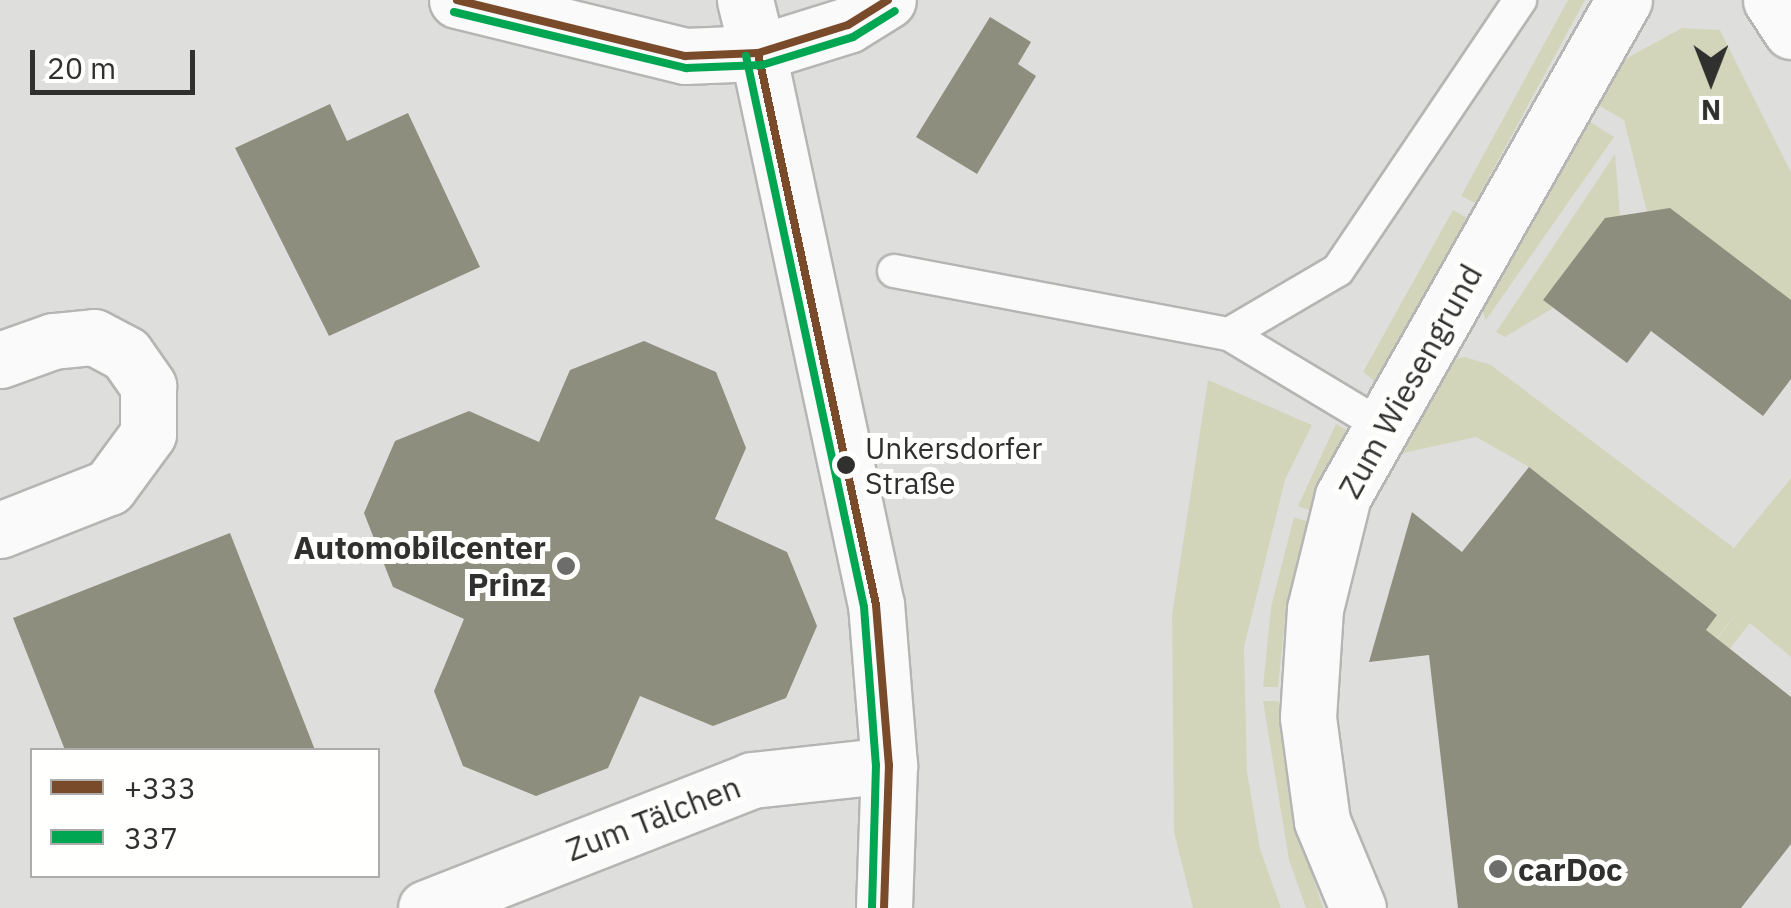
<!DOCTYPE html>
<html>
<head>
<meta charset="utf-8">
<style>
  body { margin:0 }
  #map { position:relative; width:1791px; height:908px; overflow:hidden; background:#dedfdd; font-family:"IBM Plex Sans",sans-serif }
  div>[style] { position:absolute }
  .green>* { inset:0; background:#d3d5bb }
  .building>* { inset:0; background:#8d8e7d }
  .roads { filter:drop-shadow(2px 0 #b5b5b4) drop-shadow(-2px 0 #b5b5b4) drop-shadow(0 2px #b5b5b4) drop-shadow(0 -2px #b5b5b4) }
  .lane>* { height:32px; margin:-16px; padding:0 16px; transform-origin:16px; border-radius:16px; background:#fafafa }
  .street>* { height:55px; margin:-27.5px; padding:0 27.5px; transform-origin:27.5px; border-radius:27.5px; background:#fafafa }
  .secondary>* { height:55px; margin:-27.5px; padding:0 27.5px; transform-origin:27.5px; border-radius:27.5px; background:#fafafa }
  .bus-1>* { height:8px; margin:-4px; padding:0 4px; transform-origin:4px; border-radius:4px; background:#7a4b2a }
  .bus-2>* { height:8px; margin:-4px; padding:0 4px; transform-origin:4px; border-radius:4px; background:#00a651 }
  .dots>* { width:28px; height:28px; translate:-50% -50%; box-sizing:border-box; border:5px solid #fffffe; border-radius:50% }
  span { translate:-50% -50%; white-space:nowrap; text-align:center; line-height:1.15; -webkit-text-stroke:10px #fffffe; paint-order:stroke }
  .bus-label { font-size:30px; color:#30302e }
  .left { translate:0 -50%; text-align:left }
  .street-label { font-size:32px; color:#30302e }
  .poi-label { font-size:32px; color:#30302e; font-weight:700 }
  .right { translate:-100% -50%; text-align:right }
  .legend { position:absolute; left:30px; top:748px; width:350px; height:130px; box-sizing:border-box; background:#fffffe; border:2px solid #acacab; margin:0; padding:12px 18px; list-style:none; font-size:30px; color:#30302e }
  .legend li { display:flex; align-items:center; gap:20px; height:50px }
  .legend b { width:50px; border:2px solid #acacab }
  .north { position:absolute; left:1661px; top:30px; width:100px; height:100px; -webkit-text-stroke:8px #fffffe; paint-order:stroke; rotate:180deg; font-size:28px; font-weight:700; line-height:40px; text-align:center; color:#30302e }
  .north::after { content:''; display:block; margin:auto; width:35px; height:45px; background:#30302e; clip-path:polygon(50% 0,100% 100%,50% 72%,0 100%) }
  .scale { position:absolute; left:30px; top:50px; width:165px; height:45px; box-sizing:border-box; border:5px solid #30302e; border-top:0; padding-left:12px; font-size:30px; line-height:35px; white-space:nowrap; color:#30302e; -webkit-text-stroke:8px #fffffe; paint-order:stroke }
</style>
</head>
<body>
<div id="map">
  <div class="green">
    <i style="clip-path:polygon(1568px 0,1585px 0,1475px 203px,1461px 196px)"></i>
    <i style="clip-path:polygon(1682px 28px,1720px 30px,1791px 172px,1791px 300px,1672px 210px,1647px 212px,1624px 120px,1593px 102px,1618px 63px)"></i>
    <i style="clip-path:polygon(1584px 118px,1614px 137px,1486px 320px,1480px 305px)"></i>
    <i style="clip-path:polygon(1615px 154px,1620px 216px,1543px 300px,1553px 308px,1505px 337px,1496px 332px)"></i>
    <i style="clip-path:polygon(1453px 210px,1467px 218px,1376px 382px,1363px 372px)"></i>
    <i style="clip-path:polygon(1465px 357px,1491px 365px,1734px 548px,1791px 478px,1791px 657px,1750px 623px,1525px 908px,1502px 908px,1746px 602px,1495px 908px,1509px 878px,1717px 615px,1529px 467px,1476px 437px,1403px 453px,1450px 360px)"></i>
    <i style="clip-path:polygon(1208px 380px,1312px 425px,1285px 480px,1244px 647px,1247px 772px,1260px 849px,1281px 908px,1193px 908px,1174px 832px,1172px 615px)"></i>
    <i style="clip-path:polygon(1336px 424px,1349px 431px,1312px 511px,1298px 506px)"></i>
    <i style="clip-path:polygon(1294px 517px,1309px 522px,1286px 610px,1278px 687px,1263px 687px,1271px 607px)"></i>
    <i style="clip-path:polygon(1263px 701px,1278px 701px,1291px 809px,1323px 908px,1306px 908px,1289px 860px)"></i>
  </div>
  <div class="building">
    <i style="clip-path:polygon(990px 17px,1031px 42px,1018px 64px,1036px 76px,977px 174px,916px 137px)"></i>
    <i style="clip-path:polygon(330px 104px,347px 141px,408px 113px,480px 267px,329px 336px,235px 148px)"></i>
    <i style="clip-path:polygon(1670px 208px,1791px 300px,1791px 379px,1763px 416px,1651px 331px,1627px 363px,1543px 300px,1605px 218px)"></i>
    <i style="clip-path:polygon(644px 341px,716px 372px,746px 448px,715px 519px,787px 552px,817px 626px,786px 698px,713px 726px,640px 696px,608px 768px,536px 796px,463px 766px,434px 691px,464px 619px,393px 587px,364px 513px,395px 441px,469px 411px,539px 442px,570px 370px)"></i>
    <i style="clip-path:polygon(1529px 467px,1717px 615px,1706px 630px,1791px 697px,1791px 844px,1741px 908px,1458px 908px,1429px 655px,1369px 662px,1412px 512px,1462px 552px)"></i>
    <i style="clip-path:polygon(230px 533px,315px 750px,65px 750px,13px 618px)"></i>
  </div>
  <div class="roads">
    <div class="lane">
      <i style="left:894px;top:271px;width:341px;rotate:10.7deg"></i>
      <i style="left:1229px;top:334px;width:179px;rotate:31deg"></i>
      <i style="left:1229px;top:334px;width:126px;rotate:-30.4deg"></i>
      <i style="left:1338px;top:270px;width:326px;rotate:-56deg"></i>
    </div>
    <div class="street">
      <i style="left:457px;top:0;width:235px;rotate:13.8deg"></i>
      <i style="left:685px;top:56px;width:73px;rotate:-2.4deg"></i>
      <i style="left:758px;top:53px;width:55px;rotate:-103.8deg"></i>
      <i style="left:1771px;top:0;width:37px;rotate:57deg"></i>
      <i style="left:0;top:360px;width:56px;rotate:-19.7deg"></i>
      <i style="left:53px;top:341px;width:41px;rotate:-5.6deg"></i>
      <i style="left:94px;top:337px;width:36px;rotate:28deg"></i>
      <i style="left:126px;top:354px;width:39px;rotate:55deg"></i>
      <i style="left:148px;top:386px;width:48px;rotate:90deg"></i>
      <i style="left:148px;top:434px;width:66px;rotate:126.3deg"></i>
      <i style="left:109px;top:487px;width:117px;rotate:158.5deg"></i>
      <i style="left:426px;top:908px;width:350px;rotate:-21.4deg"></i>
      <i style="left:752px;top:780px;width:138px;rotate:-6.2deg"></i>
      <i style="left:1358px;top:908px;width:94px;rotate:-112.5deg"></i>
      <i style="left:1322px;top:821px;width:105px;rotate:-97.7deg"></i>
      <i style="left:1308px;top:717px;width:108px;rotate:-86.3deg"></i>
      <i style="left:1315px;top:609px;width:116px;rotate:-76.1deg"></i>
      <i style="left:1343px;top:496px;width:570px;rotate:-60.47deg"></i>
    </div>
    <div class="secondary">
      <i style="left:884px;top:908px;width:143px;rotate:-88deg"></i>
      <i style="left:889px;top:765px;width:161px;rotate:-94.6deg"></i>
      <i style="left:876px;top:605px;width:564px;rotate:-102.07deg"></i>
      <i style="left:758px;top:53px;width:94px;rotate:-17.3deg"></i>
      <i style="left:848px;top:25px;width:47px;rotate:-32deg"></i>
    </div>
  </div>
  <div class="bus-1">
    <i style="left:457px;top:0;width:235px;rotate:13.8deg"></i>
    <i style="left:685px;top:56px;width:73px;rotate:-2.4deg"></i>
    <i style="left:758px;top:53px;width:94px;rotate:-17.3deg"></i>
    <i style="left:848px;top:25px;width:47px;rotate:-32deg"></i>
    <i style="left:758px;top:53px;width:564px;rotate:77.93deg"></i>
    <i style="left:876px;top:605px;width:161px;rotate:85.4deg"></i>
    <i style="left:889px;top:765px;width:143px;rotate:92deg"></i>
  </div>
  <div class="bus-2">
    <i style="left:454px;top:12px;width:239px;rotate:13.6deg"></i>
    <i style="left:686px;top:68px;width:76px;rotate:-2.3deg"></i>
    <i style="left:762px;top:65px;width:95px;rotate:-17.1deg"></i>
    <i style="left:853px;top:37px;width:49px;rotate:-31.8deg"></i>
    <i style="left:746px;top:56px;width:563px;rotate:77.91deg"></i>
    <i style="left:864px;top:607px;width:158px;rotate:85.7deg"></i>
    <i style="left:876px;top:765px;width:143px;rotate:91.6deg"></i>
  </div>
  <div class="dots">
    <i style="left:846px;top:465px;background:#30302e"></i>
    <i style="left:566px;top:566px;background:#6d6d6b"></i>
    <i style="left:1498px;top:869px;background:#6d6d6b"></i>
  </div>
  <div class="bus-label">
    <span class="left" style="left:865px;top:465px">Unkersdorfer<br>Straße</span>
  </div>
  <div class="street-label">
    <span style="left:1410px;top:381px;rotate:-61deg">Zum Wiesengrund</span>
    <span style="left:653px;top:818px;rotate:-21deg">Zum Tälchen</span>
  </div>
  <div class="poi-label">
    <span class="right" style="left:546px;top:566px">Automobilcenter<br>Prinz</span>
    <span class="left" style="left:1518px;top:869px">carDoc</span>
  </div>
  <ul class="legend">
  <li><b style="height:12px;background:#7a4b2a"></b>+333</li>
  <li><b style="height:12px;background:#00a651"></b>337</li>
  </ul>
  <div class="north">N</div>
  <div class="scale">20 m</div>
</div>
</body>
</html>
